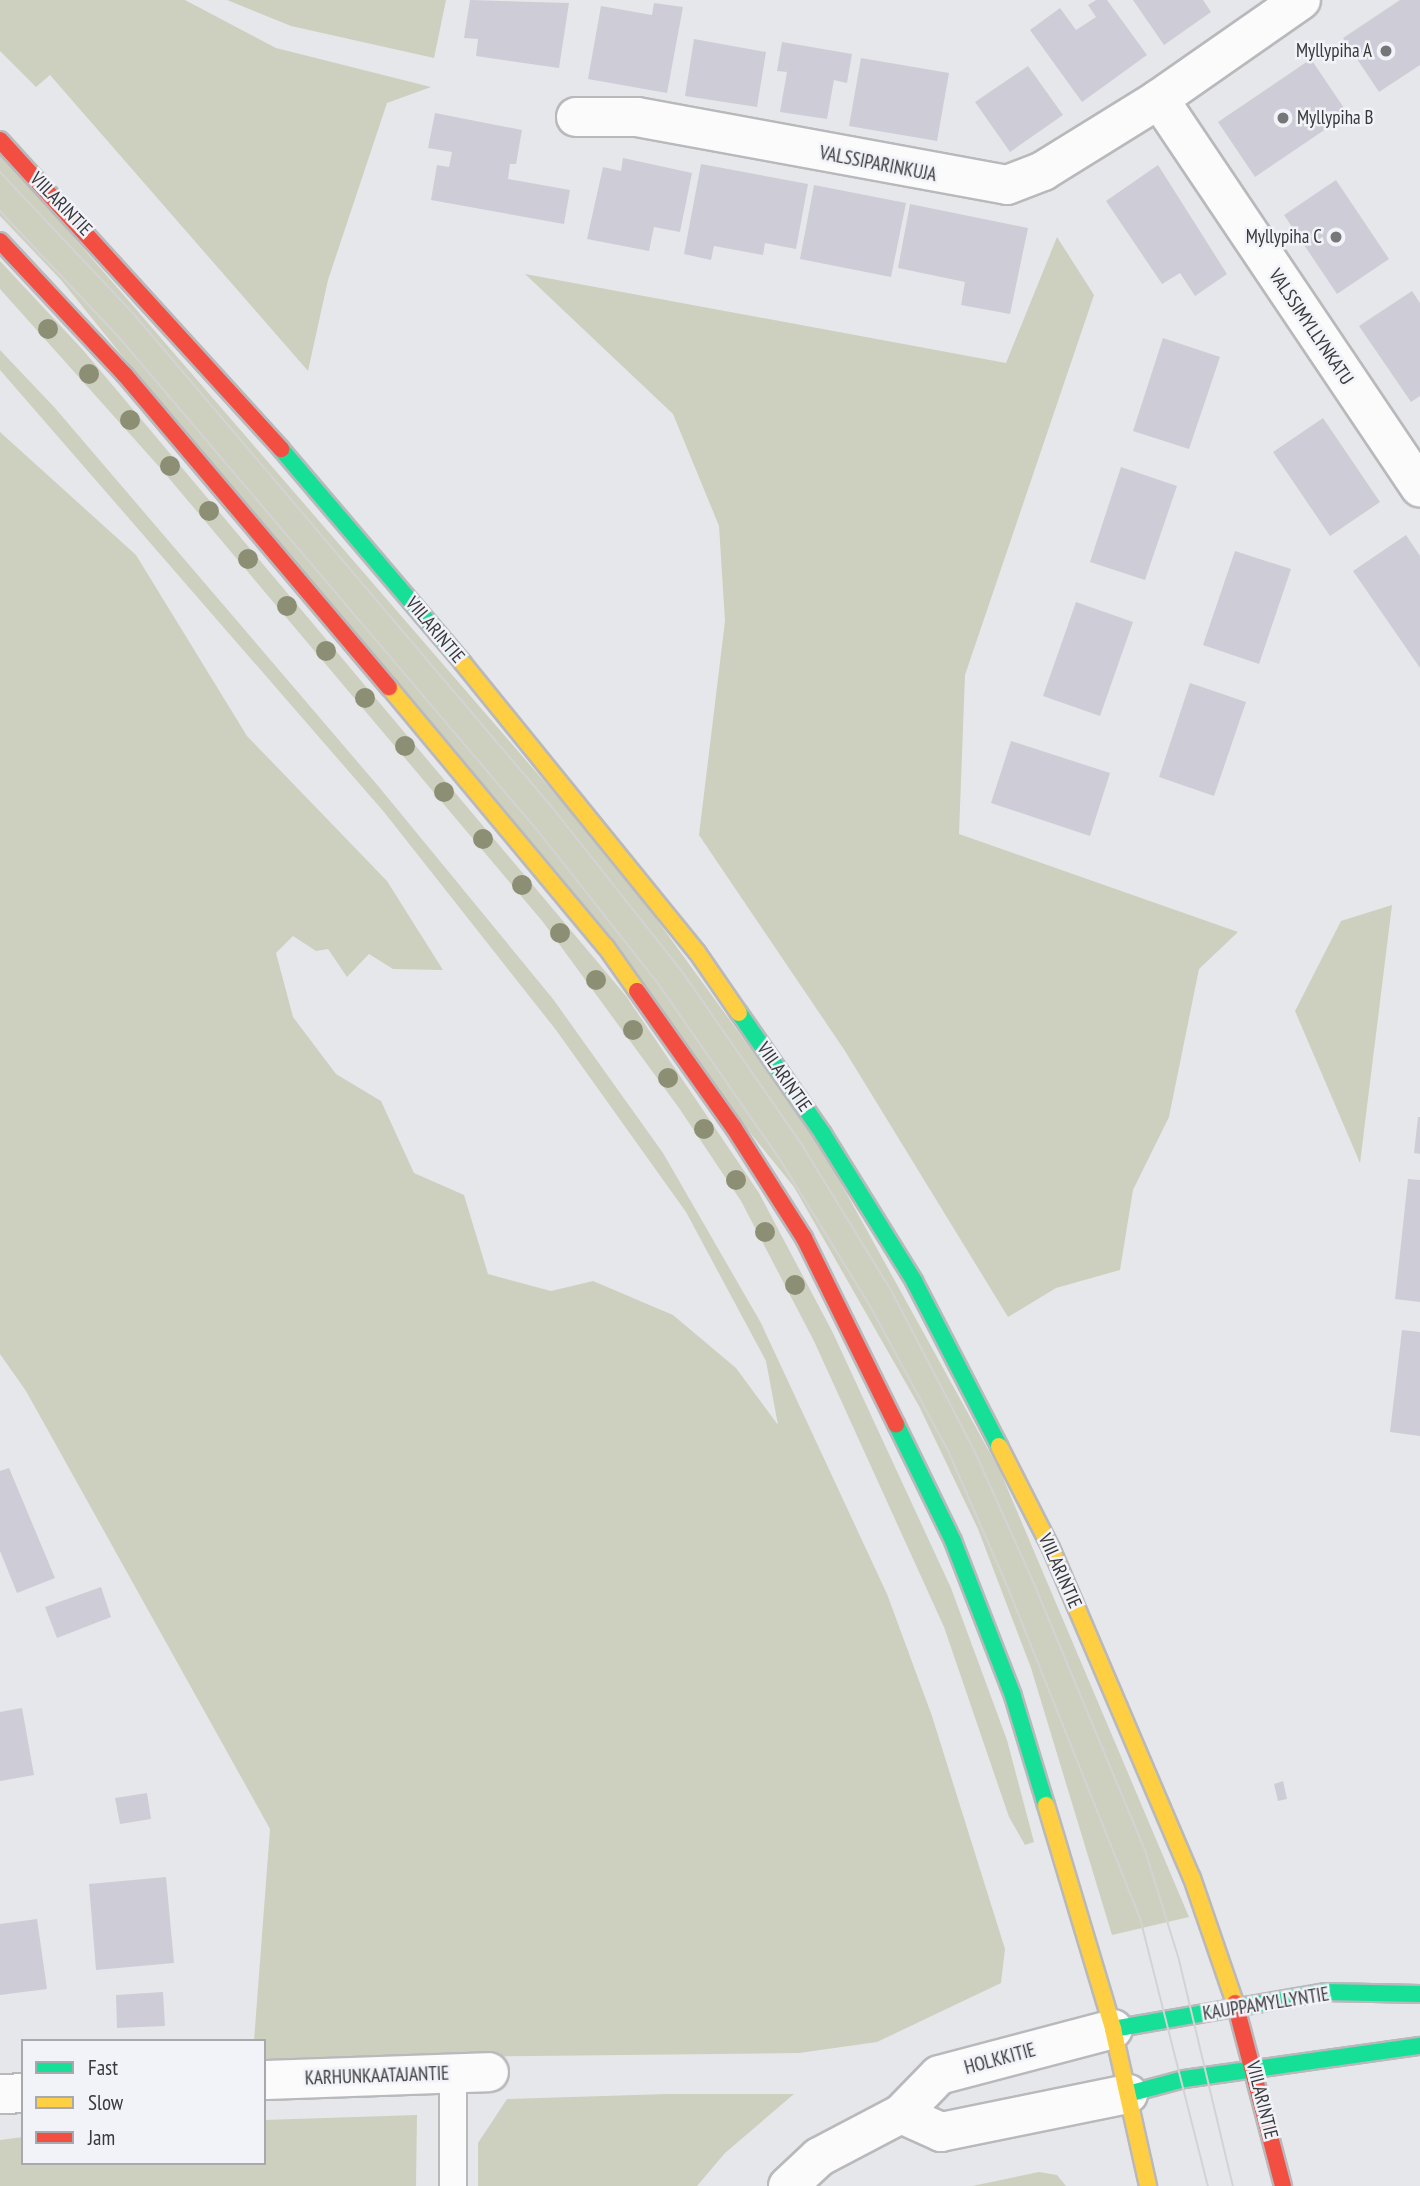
<!DOCTYPE html>
<html>
<head>
<meta charset="utf-8">
<style>
  body { margin:0 }
  #map { position:relative; width:1420px; height:2186px; overflow:hidden; background:#e6e7eb; font-family:"PT Sans Narrow",sans-serif }
  div>[style] { position:absolute }
  .green>* { inset:0; background:#cdd0bf }
  .building>* { inset:0; background:#ceccd6 }
  .roads { filter:drop-shadow(2px 0 #b9b9bc) drop-shadow(-2px 0 #b9b9bc) drop-shadow(0 2px #b9b9bc) drop-shadow(0 -2px #b9b9bc) }
  .lane>* { height:26px; margin:-13px; padding:0 13px; transform-origin:13px; border-radius:13px; background:#fbfbfc }
  .street>* { height:38px; margin:-19px; padding:0 19px; transform-origin:19px; border-radius:19px; background:#fbfbfc }
  .fast>* { height:16px; margin:-8px; padding:0 8px; transform-origin:8px; border-radius:8px; background:#16e098 }
  .slow>* { height:16px; margin:-8px; padding:0 8px; transform-origin:8px; border-radius:8px; background:#ffcf43 }
  .jam>* { height:16px; margin:-8px; padding:0 8px; transform-origin:8px; border-radius:8px; background:#f24e42 }
  .tram>* { height:2px; margin:-1px; padding:0 1px; transform-origin:1px; border-radius:1px; background:#d3d3d4 }
  .trees>* { width:20px; height:20px; margin:-10px; border-radius:50%; background:#8c8f74 }
  .dots>* { width:19px; height:19px; translate:-50% -50%; box-sizing:border-box; border:4px solid #f2f3f9; border-radius:50% }
  span { translate:-50% -50%; white-space:nowrap; text-align:center; line-height:1.15; -webkit-text-stroke:5px #f2f3f9; paint-order:stroke }
  .poi-label { font-size:19px; color:#39393b }
  .right { translate:-100% -50%; text-align:right }
  .left { translate:0 -50%; text-align:left }
  .street-label { font-size:19px; color:#39393b }
  .legend { position:absolute; left:21px; top:2039px; width:245px; height:126px; box-sizing:border-box; background:#f2f3f9; border:2px solid #a8a9ad; margin:0; padding:9px 12px; list-style:none; font-size:21px; color:#39393b }
  .legend li { display:flex; align-items:center; gap:14px; height:35px }
  .legend b { width:35px; border:2px solid #a8a9ad }
</style>
</head>
<body>
<div id="map">
  <div class="green">
    <i style="clip-path:polygon(0 0,185px 0,276px 48px,431px 87px,387px 103px,328px 280px,308px 371px,50px 75px,36px 87px,0 51px)"></i>
    <i style="clip-path:polygon(227px 0,446px 0,434px 58px,291px 26px)"></i>
    <i style="clip-path:polygon(0 152px,620px 869px,817px 1140px,1000px 1471px,1189px 1917px,1112px 1935px,1031px 1668px,978px 1529px,919px 1406px,794px 1187px,61px 280px,0 216px)"></i>
    <i style="clip-path:polygon(1057px 237px,1094px 295px,965px 675px,959px 834px,1238px 932px,1199px 969px,1169px 1117px,1133px 1190px,1120px 1270px,1056px 1288px,1008px 1317px,845px 1051px,699px 835px,725px 621px,719px 526px,673px 414px,525px 274px,1006px 363px)"></i>
    <i style="clip-path:polygon(0 261px,83px 350px,626px 996px,759px 1193px,833px 1333px,951px 1588px,1007px 1740px,1034px 1842px,1025px 1845px,1009px 1817px,944px 1627px,814px 1341px,741px 1201px,679px 1108px,543px 922px,162px 470px,0 289px)"></i>
    <i style="clip-path:polygon(0 350px,55px 408px,379px 787px,553px 999px,663px 1153px,761px 1323px,887px 1594px,932px 1716px,1005px 1949px,1001px 1983px,877px 2042px,799px 2053px,264px 2059px,264px 2041px,254px 2041px,270px 1829px,26px 1391px,0 1354px,0 432px,136px 555px,247px 736px,387px 881px,443px 970px,393px 969px,369px 954px,347px 977px,328px 949px,316px 951px,293px 936px,276px 953px,293px 1017px,336px 1074px,381px 1101px,414px 1173px,464px 1195px,488px 1274px,551px 1291px,593px 1281px,673px 1315px,736px 1368px,778px 1425px,766px 1361px,686px 1212px,556px 1030px,384px 812px,0 370px)"></i>
    <i style="clip-path:polygon(1392px 905px,1360px 1163px,1295px 1011px,1341px 921px)"></i>
    <i style="clip-path:polygon(667px 2094px,794px 2094px,725px 2153px,697px 2186px,478px 2186px,478px 2143px,507px 2099px)"></i>
    <i style="clip-path:polygon(417px 2115px,416px 2186px,0 2186px,0 2140px,23px 2137px,23px 2163px,264px 2163px,264px 2120px)"></i>
    <i style="clip-path:polygon(1039px 2172px,1057px 2175px,1066px 2186px,972px 2186px)"></i>
  </div>
  <div class="building">
    <i style="clip-path:polygon(470px 0,569px 3px,559px 68px,476px 56px,478px 39px,464px 38px)"></i>
    <i style="clip-path:polygon(1096px 0,1107px 0,1147px 55px,1082px 102px,1030px 30px,1060px 8px,1076px 30px,1096px 17px,1088px 5px)"></i>
    <i style="clip-path:polygon(1133px 0,1203px 0,1211px 12px,1164px 45px)"></i>
    <i style="clip-path:polygon(1400px 0,1420px 0,1420px 65px,1379px 92px,1343px 38px)"></i>
    <i style="clip-path:polygon(654px 3px,683px 7px,667px 93px,588px 79px,601px 6px,652px 15px)"></i>
    <i style="clip-path:polygon(694px 39px,766px 52px,757px 107px,685px 96px)"></i>
    <i style="clip-path:polygon(782px 42px,852px 54px,847px 83px,834px 80px,827px 119px,780px 112px,787px 72px,777px 71px)"></i>
    <i style="clip-path:polygon(861px 58px,949px 73px,937px 141px,849px 126px)"></i>
    <i style="clip-path:polygon(1311px 59px,1348px 114px,1255px 177px,1218px 122px)"></i>
    <i style="clip-path:polygon(1028px 66px,1063px 115px,1010px 152px,975px 102px)"></i>
    <i style="clip-path:polygon(435px 113px,522px 130px,516px 164px,510px 164px,508px 179px,570px 190px,564px 224px,431px 200px,437px 165px,449px 167px,452px 152px,428px 148px)"></i>
    <i style="clip-path:polygon(623px 158px,692px 173px,680px 232px,654px 227px,649px 251px,587px 239px,603px 167px,621px 171px)"></i>
    <i style="clip-path:polygon(701px 164px,808px 184px,796px 249px,765px 243px,763px 255px,714px 246px,711px 260px,684px 254px)"></i>
    <i style="clip-path:polygon(1158px 165px,1227px 274px,1195px 296px,1180px 273px,1162px 284px,1106px 201px)"></i>
    <i style="clip-path:polygon(1336px 180px,1389px 259px,1337px 294px,1284px 215px)"></i>
    <i style="clip-path:polygon(814px 185px,906px 203px,891px 277px,800px 259px)"></i>
    <i style="clip-path:polygon(910px 204px,1028px 228px,1010px 314px,961px 305px,965px 282px,898px 268px)"></i>
    <i style="clip-path:polygon(1412px 291px,1420px 303px,1420px 396px,1411px 402px,1359px 326px)"></i>
    <i style="clip-path:polygon(1163px 338px,1220px 357px,1189px 449px,1133px 431px)"></i>
    <i style="clip-path:polygon(1323px 418px,1380px 502px,1330px 536px,1273px 452px)"></i>
    <i style="clip-path:polygon(1121px 467px,1177px 486px,1145px 580px,1090px 562px)"></i>
    <i style="clip-path:polygon(1406px 535px,1420px 556px,1420px 668px,1353px 571px)"></i>
    <i style="clip-path:polygon(1235px 551px,1291px 569px,1259px 664px,1203px 645px)"></i>
    <i style="clip-path:polygon(1076px 602px,1133px 622px,1100px 716px,1043px 696px)"></i>
    <i style="clip-path:polygon(1190px 683px,1246px 702px,1214px 796px,1159px 777px)"></i>
    <i style="clip-path:polygon(1011px 741px,1110px 773px,1090px 836px,991px 803px)"></i>
    <i style="clip-path:polygon(1418px 1117px,1420px 1117px,1420px 1154px,1414px 1153px)"></i>
    <i style="clip-path:polygon(1408px 1179px,1420px 1180px,1420px 1302px,1395px 1299px)"></i>
    <i style="clip-path:polygon(1402px 1330px,1420px 1332px,1420px 1436px,1390px 1432px)"></i>
    <i style="clip-path:polygon(9px 1468px,55px 1578px,17px 1593px,0 1551px,0 1471px)"></i>
    <i style="clip-path:polygon(101px 1587px,111px 1617px,57px 1638px,45px 1607px)"></i>
    <i style="clip-path:polygon(22px 1708px,34px 1775px,0 1781px,0 1712px)"></i>
    <i style="clip-path:polygon(1283px 1781px,1287px 1799px,1278px 1801px,1274px 1784px)"></i>
    <i style="clip-path:polygon(147px 1793px,151px 1819px,120px 1824px,115px 1798px)"></i>
    <i style="clip-path:polygon(166px 1877px,174px 1963px,96px 1970px,89px 1884px)"></i>
    <i style="clip-path:polygon(37px 1919px,47px 1989px,0 1995px,0 1924px)"></i>
    <i style="clip-path:polygon(163px 1992px,165px 2026px,117px 2028px,116px 1995px)"></i>
  </div>
  <div class="roads">
    <div class="lane">
      <i style="left:453px;top:2186px;width:112px;rotate:-90deg"></i>
    </div>
    <div class="street">
      <i style="left:1159px;top:99px;width:468px;rotate:56.1deg"></i>
      <i style="left:576px;top:117px;width:61px"></i>
      <i style="left:637px;top:117px;width:376px;rotate:10.4deg"></i>
      <i style="left:1007px;top:185px;width:39px;rotate:-21deg"></i>
      <i style="left:1043px;top:171px;width:137px;rotate:-31.8deg"></i>
      <i style="left:1159px;top:99px;width:173px;rotate:-34.9deg"></i>
      <i style="left:264px;top:2080px;width:225px;rotate:-2deg"></i>
      <i style="left:0;top:2094px;width:23px;rotate:-2deg"></i>
      <i style="left:901px;top:2114px;width:44px;rotate:24.2deg"></i>
      <i style="left:941px;top:2132px;width:191px;rotate:-11.5deg"></i>
      <i style="left:788px;top:2186px;width:42px;rotate:-43.1deg"></i>
      <i style="left:819px;top:2157px;width:93px;rotate:-27.7deg"></i>
      <i style="left:901px;top:2114px;width:54px;rotate:-45.7deg"></i>
      <i style="left:939px;top:2075px;width:180px;rotate:-14.8deg"></i>
    </div>
    <div class="fast">
      <i style="left:281px;top:449px;width:280px;rotate:49.6deg"></i>
      <i style="left:739px;top:1013px;width:147px;rotate:55.2deg"></i>
      <i style="left:823px;top:1134px;width:173px;rotate:58.2deg"></i>
      <i style="left:914px;top:1281px;width:186px;rotate:62.7deg"></i>
      <i style="left:896px;top:1424px;width:130px;rotate:64deg"></i>
      <i style="left:953px;top:1541px;width:166px;rotate:68.8deg"></i>
      <i style="left:1013px;top:1696px;width:114px;rotate:73.2deg"></i>
      <i style="left:1113px;top:2029px;width:215px;rotate:-9.9deg"></i>
      <i style="left:1325px;top:1992px;width:95px;rotate:1.2deg"></i>
      <i style="left:1128px;top:2094px;width:58px;rotate:-15deg"></i>
      <i style="left:1184px;top:2079px;width:238px;rotate:-8deg"></i>
    </div>
    <div class="slow">
      <i style="left:462px;top:662px;width:373px;rotate:51deg"></i>
      <i style="left:697px;top:952px;width:74px;rotate:55.5deg"></i>
      <i style="left:389px;top:687px;width:339px;rotate:50.2deg"></i>
      <i style="left:606px;top:947px;width:54px;rotate:54.8deg"></i>
      <i style="left:999px;top:1446px;width:114px;rotate:63deg"></i>
      <i style="left:1051px;top:1548px;width:359px;rotate:66.9deg"></i>
      <i style="left:1192px;top:1878px;width:132px;rotate:71deg"></i>
      <i style="left:1046px;top:1805px;width:234px;rotate:73.3deg"></i>
      <i style="left:1113px;top:2029px;width:161px;rotate:77.4deg"></i>
    </div>
    <div class="jam">
      <i style="left:0;top:140px;width:418px;rotate:47.7deg"></i>
      <i style="left:0;top:241px;width:183px;rotate:47deg"></i>
      <i style="left:125px;top:375px;width:409px;rotate:49.8deg"></i>
      <i style="left:637px;top:991px;width:168px;rotate:54.7deg"></i>
      <i style="left:734px;top:1128px;width:130px;rotate:57.5deg"></i>
      <i style="left:804px;top:1238px;width:208px;rotate:63.7deg"></i>
      <i style="left:1235px;top:2003px;width:189px;rotate:75.3deg"></i>
    </div>
  </div>
  <div class="tram">
    <i style="left:0;top:172px;width:194px;rotate:46.7deg"></i>
    <i style="left:133px;top:313px;width:646px;rotate:49.71deg"></i>
    <i style="left:551px;top:806px;width:209px;rotate:51.6deg"></i>
    <i style="left:681px;top:970px;width:213px;rotate:55.3deg"></i>
    <i style="left:802px;top:1145px;width:170px;rotate:58.5deg"></i>
    <i style="left:891px;top:1290px;width:180px;rotate:62.6deg"></i>
    <i style="left:974px;top:1450px;width:141px;rotate:65.8deg"></i>
    <i style="left:1032px;top:1579px;width:294px;rotate:67.4deg"></i>
    <i style="left:1145px;top:1850px;width:115px;rotate:72.8deg"></i>
    <i style="left:1179px;top:1960px;width:232px;rotate:76.6deg"></i>
    <i style="left:0;top:211px;width:170px;rotate:46.7deg"></i>
    <i style="left:117px;top:335px;width:651px;rotate:49.68deg"></i>
    <i style="left:538px;top:831px;width:192px;rotate:51.8deg"></i>
    <i style="left:657px;top:982px;width:214px;rotate:55.3deg"></i>
    <i style="left:779px;top:1158px;width:174px;rotate:58.4deg"></i>
    <i style="left:870px;top:1306px;width:167px;rotate:61.7deg"></i>
    <i style="left:949px;top:1453px;width:147px;rotate:66.4deg"></i>
    <i style="left:1008px;top:1588px;width:355px;rotate:68.2deg"></i>
    <i style="left:1140px;top:1918px;width:276px;rotate:75.8deg"></i>
  </div>
  <div class="trees">
    <i style="left:48px;top:329px"></i>
    <i style="left:89px;top:374px"></i>
    <i style="left:130px;top:420px"></i>
    <i style="left:170px;top:466px"></i>
    <i style="left:209px;top:511px"></i>
    <i style="left:248px;top:559px"></i>
    <i style="left:287px;top:606px"></i>
    <i style="left:326px;top:651px"></i>
    <i style="left:365px;top:698px"></i>
    <i style="left:405px;top:746px"></i>
    <i style="left:444px;top:792px"></i>
    <i style="left:483px;top:839px"></i>
    <i style="left:522px;top:885px"></i>
    <i style="left:560px;top:933px"></i>
    <i style="left:596px;top:980px"></i>
    <i style="left:633px;top:1030px"></i>
    <i style="left:668px;top:1078px"></i>
    <i style="left:704px;top:1129px"></i>
    <i style="left:736px;top:1180px"></i>
    <i style="left:765px;top:1232px"></i>
    <i style="left:795px;top:1285px"></i>
  </div>
  <div class="dots">
    <i style="left:1386px;top:51px;background:#767679"></i>
    <i style="left:1283px;top:118px;background:#767679"></i>
    <i style="left:1336px;top:237px;background:#767679"></i>
  </div>
  <div class="poi-label">
    <span class="right" style="left:1372px;top:51px">Myllypiha A</span>
    <span class="left" style="left:1297px;top:118px">Myllypiha B</span>
    <span class="right" style="left:1322px;top:237px">Myllypiha C</span>
  </div>
  <div class="street-label">
    <span style="left:878px;top:164px;rotate:11deg">VALSSIPARINKUJA</span>
    <span style="left:61px;top:204px;rotate:46deg">VIILARINTIE</span>
    <span style="left:1311px;top:327px;rotate:56deg">VALSSIMYLLYNKATU</span>
    <span style="left:435px;top:630px;rotate:50deg">VIILARINTIE</span>
    <span style="left:784px;top:1077px;rotate:55deg">VIILARINTIE</span>
    <span style="left:1060px;top:1571px;rotate:66deg">VIILARINTIE</span>
    <span style="left:1266px;top:2004px;rotate:-9deg">KAUPPAMYLLYNTIE</span>
    <span style="left:1000px;top:2059px;rotate:-15deg">HOLKKITIE</span>
    <span style="left:377px;top:2076px;rotate:-2deg">KARHUNKAATAJANTIE</span>
    <span style="left:1262px;top:2100px;rotate:76deg">VIILARINTIE</span>
  </div>
  <ul class="legend">
  <li><b style="height:9px;background:#16e098"></b>Fast</li>
  <li><b style="height:9px;background:#ffcf43"></b>Slow</li>
  <li><b style="height:9px;background:#f24e42"></b>Jam</li>
  </ul>
</div>
</body>
</html>
